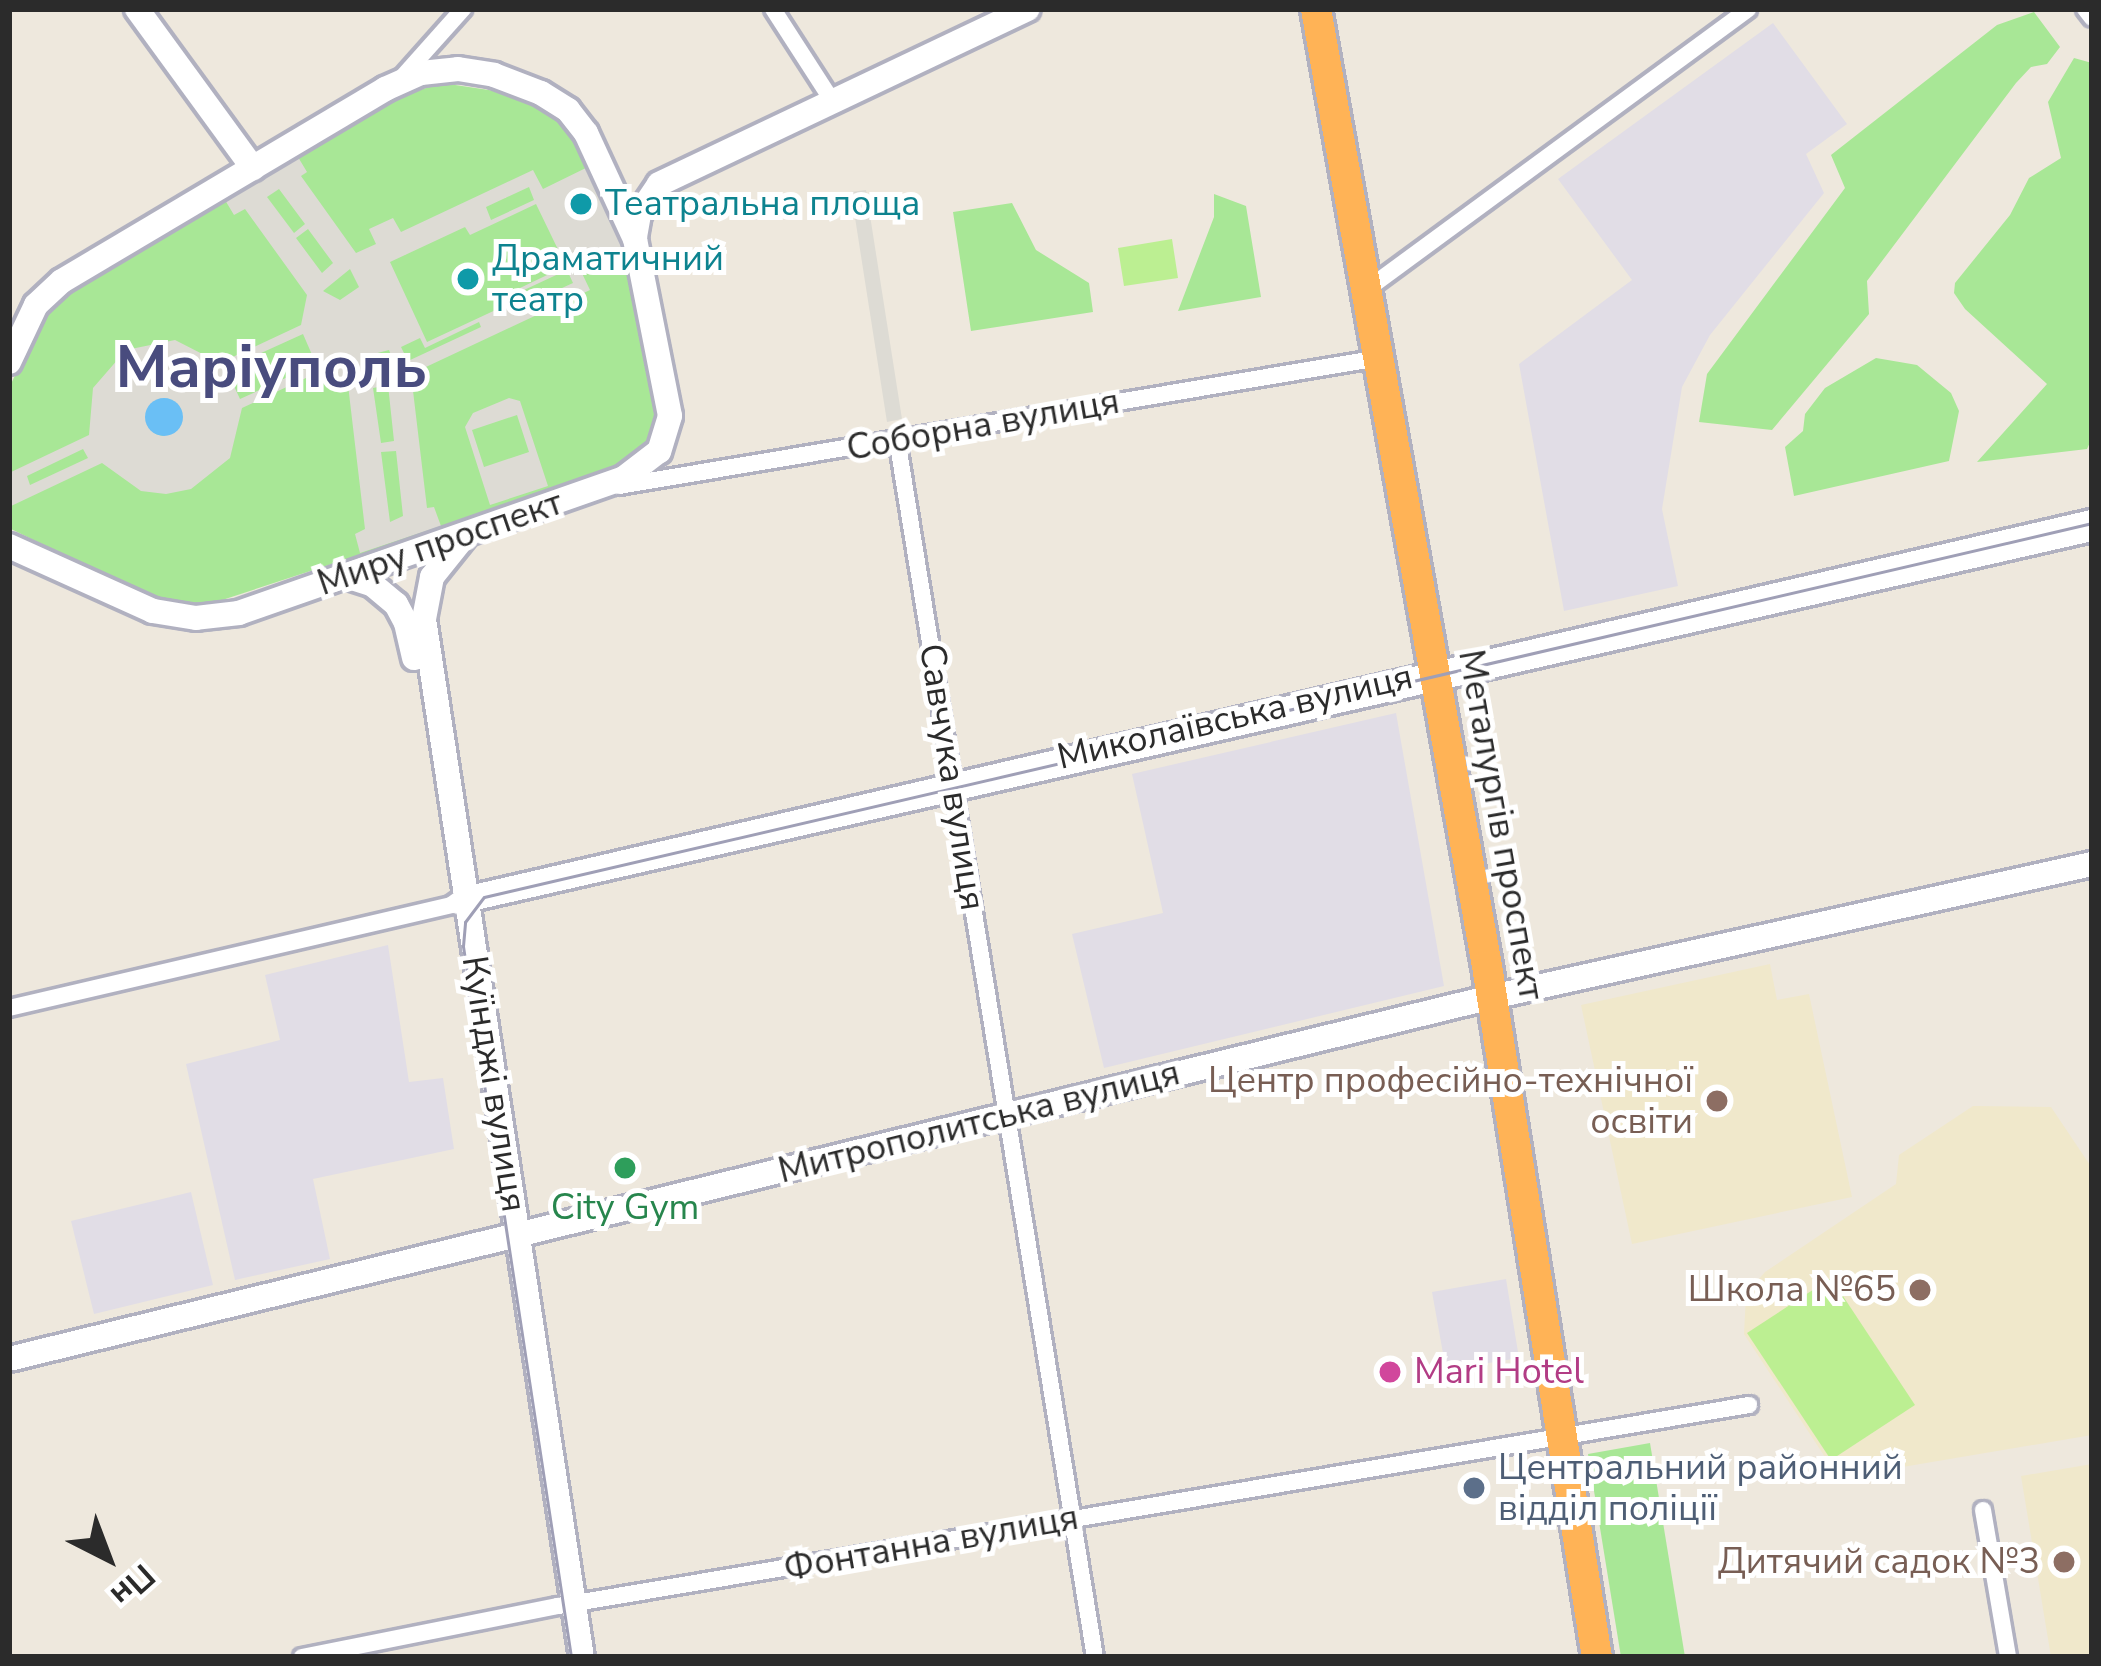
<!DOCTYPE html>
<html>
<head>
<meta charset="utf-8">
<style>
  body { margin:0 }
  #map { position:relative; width:2101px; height:1666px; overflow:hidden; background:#eee8dd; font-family:"Nunito Sans",sans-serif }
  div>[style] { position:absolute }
  .industrial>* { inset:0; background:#e1dde6 }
  .education>* { inset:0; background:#f0e8cb }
  .green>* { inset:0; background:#a8e796 }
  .pitch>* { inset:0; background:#bcef92 }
  .plaza>* { inset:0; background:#dddbd4 }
  .water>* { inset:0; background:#6abff5 }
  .round { border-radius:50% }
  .roads { filter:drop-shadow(3px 0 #b1b1c0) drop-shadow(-3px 0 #b1b1c0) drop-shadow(0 3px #b1b1c0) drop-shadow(0 -3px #b1b1c0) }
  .street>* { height:16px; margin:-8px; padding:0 8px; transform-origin:8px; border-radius:8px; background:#fff }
  .secondary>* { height:24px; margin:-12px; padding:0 12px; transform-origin:12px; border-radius:12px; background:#fff }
  .highway>* { height:30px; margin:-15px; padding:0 15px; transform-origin:15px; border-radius:15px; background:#ffb356 }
  .tram>* { height:3px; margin:-1.5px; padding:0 1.5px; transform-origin:1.5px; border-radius:1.5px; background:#9f9fb6 }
  .dots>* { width:33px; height:33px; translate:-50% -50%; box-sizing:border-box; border:6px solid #fff; border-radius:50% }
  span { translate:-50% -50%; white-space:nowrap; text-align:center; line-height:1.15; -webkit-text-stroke:10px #fff; paint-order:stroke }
  .culture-label { font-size:36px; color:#0d838f }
  .left { translate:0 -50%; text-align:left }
  .street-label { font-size:36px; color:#2b2b2b }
  .education-label { font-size:36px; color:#785e54 }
  .right { translate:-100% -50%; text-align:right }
  .leisure-label { font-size:36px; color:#27864d }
  .hotel-label { font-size:36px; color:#b23c85 }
  .service-label { font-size:36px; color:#4e5e75 }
  .town-label { font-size:60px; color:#494c7e; font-weight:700 }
  .frame { position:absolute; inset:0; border:12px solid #2b2b2b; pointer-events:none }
  .north { position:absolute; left:48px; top:1498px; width:120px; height:120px; -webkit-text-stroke:9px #fff; paint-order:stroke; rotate:138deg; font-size:33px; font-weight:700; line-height:48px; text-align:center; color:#2b2b2b }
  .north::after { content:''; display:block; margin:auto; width:42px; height:54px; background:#2b2b2b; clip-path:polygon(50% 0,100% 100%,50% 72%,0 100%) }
</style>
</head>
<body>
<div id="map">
  <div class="industrial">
    <i style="clip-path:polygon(1773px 23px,1847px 124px,1806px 154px,1824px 193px,1710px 335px,1682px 387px,1662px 509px,1678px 586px,1564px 611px,1519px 364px,1632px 280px,1558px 179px)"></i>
    <i style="clip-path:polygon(1396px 713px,1444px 986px,1104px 1068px,1072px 934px,1163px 913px,1132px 774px)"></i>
    <i style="clip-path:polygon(388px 945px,409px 1082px,443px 1078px,454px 1149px,313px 1179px,330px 1259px,235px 1280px,186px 1064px,280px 1040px,265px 975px)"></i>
    <i style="clip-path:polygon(191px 1192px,213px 1285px,94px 1314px,71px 1221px)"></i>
    <i style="clip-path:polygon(1506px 1279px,1519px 1358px,1446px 1370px,1432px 1292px)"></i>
  </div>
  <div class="education">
    <i style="clip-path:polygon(1770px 964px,1777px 1000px,1809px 994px,1852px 1197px,1632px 1244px,1581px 1005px)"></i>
    <i style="clip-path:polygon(1973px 1106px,2051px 1107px,2092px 1168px,2092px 1435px,1867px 1473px,1841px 1469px,1829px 1463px,1744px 1334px,1746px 1294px,1765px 1272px,1896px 1184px,1899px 1155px)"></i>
    <i style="clip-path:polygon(2092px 1464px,2092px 1657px,2051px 1657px,2021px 1476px)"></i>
  </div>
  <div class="green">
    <i style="clip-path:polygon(2034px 12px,2060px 47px,2047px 64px,2031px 67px,2016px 83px,1867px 281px,1869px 314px,1772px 430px,1699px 422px,1707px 374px,1845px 188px,1831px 155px,1997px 25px)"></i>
    <i style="clip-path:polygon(2074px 58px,2092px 63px,2092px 438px,2087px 449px,1977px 462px,2047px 384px,1965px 309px,1954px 293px,1955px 283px,2010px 215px,2029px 178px,2061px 158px,2048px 102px)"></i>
    <i style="clip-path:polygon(442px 83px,502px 92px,548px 109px,573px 128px,618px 217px,659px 411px,649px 445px,638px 458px,606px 474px,210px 604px,156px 600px,9px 528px,9px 388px,46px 311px,68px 289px,391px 99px)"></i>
    <i style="clip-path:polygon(1214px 194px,1246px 206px,1261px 297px,1178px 311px,1214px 217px)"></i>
    <i style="clip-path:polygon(1012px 203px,1036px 250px,1089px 283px,1093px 312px,971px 331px,953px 212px)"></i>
    <i style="clip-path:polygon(1876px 358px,1917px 365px,1951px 393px,1959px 411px,1949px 461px,1794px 496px,1785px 447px,1803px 431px,1805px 414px,1825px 388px)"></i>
    <i style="clip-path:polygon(1650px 1443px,1685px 1657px,1621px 1657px,1588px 1454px)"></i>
  </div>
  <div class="pitch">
    <i style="clip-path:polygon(1172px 239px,1178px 278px,1124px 286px,1118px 248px)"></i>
    <i style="clip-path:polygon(1831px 1278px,1915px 1405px,1831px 1460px,1747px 1333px)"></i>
  </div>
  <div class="plaza">
    <i style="clip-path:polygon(evenodd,298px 157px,307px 172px,301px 176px,356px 253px,376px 244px,369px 229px,393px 218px,401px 232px,533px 170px,543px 189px,594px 164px,628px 246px,579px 267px,590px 290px,411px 374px,427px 508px,434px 507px,441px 526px,360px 553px,355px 534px,365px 529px,348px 385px,323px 370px,242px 408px,230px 458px,191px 489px,166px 494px,141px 491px,102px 463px,9px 507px,9px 473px,89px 435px,93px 388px,126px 350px,175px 340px,220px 363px,301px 325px,307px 295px,245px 209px,234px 215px,225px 200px,298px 157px,529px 187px,534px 200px,491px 220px,486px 207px,529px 187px,298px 157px,279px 189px,305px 224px,294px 233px,267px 197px,279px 189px,298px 157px,536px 204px,566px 266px,499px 298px,502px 307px,427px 342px,390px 262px,465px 227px,470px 235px,536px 204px,298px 157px,308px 229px,333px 263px,322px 273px,296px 238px,308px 229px,298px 157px,350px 269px,359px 287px,340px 300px,323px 291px,350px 269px,298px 157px,567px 270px,573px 283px,529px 303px,524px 290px,567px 270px,298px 157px,479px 322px,481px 327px,408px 361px,401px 347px,420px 338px,425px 348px,479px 322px,298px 157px,303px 334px,316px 364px,240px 399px,226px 369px,303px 334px,298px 157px,389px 350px,396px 368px,362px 376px,366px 356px,389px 350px,298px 157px,388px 385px,394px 441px,381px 443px,373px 388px,388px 385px,298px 157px,172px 400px,181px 409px,163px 436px,156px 434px,147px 425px,172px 400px,298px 157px,83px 449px,88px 458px,30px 485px,27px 476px,83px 449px,298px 157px,396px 451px,403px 516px,390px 522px,381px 452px,396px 451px)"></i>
    <i style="clip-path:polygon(866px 190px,902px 419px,887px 422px,851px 192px)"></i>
    <i style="clip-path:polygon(evenodd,509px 398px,520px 401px,548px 486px,490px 505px,465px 427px,473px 413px,509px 398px,517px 415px,529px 452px,484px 467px,472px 430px,517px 415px)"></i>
  </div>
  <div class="water">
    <i class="round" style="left:145px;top:398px;width:38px;height:38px"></i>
  </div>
  <div class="roads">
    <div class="street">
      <i style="left:773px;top:9px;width:111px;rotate:57.2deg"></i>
      <i style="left:2085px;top:9px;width:11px;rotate:52deg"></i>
      <i style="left:404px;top:75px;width:89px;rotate:-48.2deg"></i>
      <i style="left:1366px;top:290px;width:474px;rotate:-36.3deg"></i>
      <i style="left:897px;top:439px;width:1234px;rotate:80.77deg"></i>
      <i style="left:619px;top:486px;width:771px;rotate:-9.56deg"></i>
      <i style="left:458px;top:906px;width:1676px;rotate:-12.86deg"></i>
      <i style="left:9px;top:1008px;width:454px;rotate:-13.1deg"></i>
      <i style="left:451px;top:905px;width:17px;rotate:-36deg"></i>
      <i style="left:465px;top:895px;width:1670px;rotate:-13.05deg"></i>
      <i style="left:1983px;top:1510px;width:149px;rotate:80.3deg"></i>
      <i style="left:302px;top:1657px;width:261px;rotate:-11.3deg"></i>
      <i style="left:558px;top:1606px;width:1208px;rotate:-9.58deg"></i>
    </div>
    <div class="secondary">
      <i style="left:137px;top:9px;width:197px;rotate:53.9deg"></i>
      <i style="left:635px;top:237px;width:23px;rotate:-80deg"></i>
      <i style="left:639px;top:214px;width:36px;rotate:-56deg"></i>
      <i style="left:659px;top:184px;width:408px;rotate:-25.4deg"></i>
      <i style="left:9px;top:362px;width:63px;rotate:-64.7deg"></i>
      <i style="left:36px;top:305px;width:35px;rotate:-43deg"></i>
      <i style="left:62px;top:281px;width:376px;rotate:-30.7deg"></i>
      <i style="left:385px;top:89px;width:39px;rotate:-24deg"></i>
      <i style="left:421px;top:73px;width:37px;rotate:-6deg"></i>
      <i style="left:458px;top:69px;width:36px;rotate:9deg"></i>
      <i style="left:494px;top:75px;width:50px;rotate:21deg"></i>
      <i style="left:541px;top:93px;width:32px;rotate:32deg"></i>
      <i style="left:568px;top:110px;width:29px;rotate:52deg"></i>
      <i style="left:586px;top:133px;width:117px;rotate:65.2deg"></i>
      <i style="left:635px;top:239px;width:180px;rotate:78.8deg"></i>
      <i style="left:670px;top:416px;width:37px;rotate:107deg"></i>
      <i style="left:659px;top:451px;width:44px;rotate:142.4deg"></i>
      <i style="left:624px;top:478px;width:408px;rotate:160.7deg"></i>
      <i style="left:239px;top:613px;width:43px;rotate:173.4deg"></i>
      <i style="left:196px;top:618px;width:44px;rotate:-170.8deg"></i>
      <i style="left:153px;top:611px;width:158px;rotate:-155.7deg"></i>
      <i style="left:464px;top:537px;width:51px;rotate:128.7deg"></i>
      <i style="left:432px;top:577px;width:43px;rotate:100.8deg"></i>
      <i style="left:424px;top:619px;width:1050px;rotate:81.35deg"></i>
      <i style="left:346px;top:576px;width:28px;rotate:18deg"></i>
      <i style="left:373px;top:585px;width:30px;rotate:40deg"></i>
      <i style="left:396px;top:604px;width:21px;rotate:62deg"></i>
      <i style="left:406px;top:623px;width:36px;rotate:77deg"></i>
      <i style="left:9px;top:1359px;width:1527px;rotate:-13.72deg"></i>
      <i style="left:1492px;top:997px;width:615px;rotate:-12.5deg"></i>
    </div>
    <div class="highway">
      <i style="left:1316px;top:9px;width:972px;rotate:79.87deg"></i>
      <i style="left:1487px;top:966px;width:700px;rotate:80.96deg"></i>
    </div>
  </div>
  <div class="tram">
    <i style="left:571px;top:1657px;width:719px;rotate:-98.64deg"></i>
    <i style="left:463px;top:946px;width:24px;rotate:-85deg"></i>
    <i style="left:465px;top:922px;width:31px;rotate:-53deg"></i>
    <i style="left:484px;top:897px;width:1651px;rotate:-13.09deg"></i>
  </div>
  <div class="dots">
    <i style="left:581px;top:204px;background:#0f9aa8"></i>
    <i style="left:468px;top:279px;background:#0f9aa8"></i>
    <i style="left:1717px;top:1101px;background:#8d6e63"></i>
    <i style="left:625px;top:1168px;background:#2e9e5b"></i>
    <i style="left:1920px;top:1290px;background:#8d6e63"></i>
    <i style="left:1390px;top:1372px;background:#d1479c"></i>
    <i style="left:1474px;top:1488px;background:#5c6f8a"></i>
    <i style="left:2064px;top:1562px;background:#8d6e63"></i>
  </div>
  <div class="culture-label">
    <span class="left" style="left:605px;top:204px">Театральна площа</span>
    <span class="left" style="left:492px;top:279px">Драматичний<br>театр</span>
  </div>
  <div class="street-label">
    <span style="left:983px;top:425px;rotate:-10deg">Соборна вулиця</span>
    <span style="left:440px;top:543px;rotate:-19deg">Миру проспект</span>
    <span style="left:1235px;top:717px;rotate:-13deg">Миколаївська вулиця</span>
    <span style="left:952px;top:777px;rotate:81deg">Савчука вулиця</span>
    <span style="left:1501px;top:825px;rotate:80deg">Металургів проспект</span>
    <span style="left:494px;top:1084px;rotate:81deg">Куїнджі вулиця</span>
    <span style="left:979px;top:1122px;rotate:-14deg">Митрополитська вулиця</span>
    <span style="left:931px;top:1543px;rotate:-10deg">Фонтанна вулиця</span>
  </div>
  <div class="education-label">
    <span class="right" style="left:1693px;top:1101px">Центр професійно-технічної<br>освіти</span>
    <span class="right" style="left:1896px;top:1290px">Школа №65</span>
    <span class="right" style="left:2040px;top:1562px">Дитячий садок №3</span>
  </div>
  <div class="leisure-label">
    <span style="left:625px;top:1208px">City Gym</span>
  </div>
  <div class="hotel-label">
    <span class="left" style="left:1414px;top:1372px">Mari Hotel</span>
  </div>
  <div class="service-label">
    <span class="left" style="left:1498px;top:1488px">Центральний районний<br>відділ поліції</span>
  </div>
  <div class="town-label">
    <span style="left:271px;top:367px">Маріуполь</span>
  </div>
  <div class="frame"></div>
  <div class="north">Пн</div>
</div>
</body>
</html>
